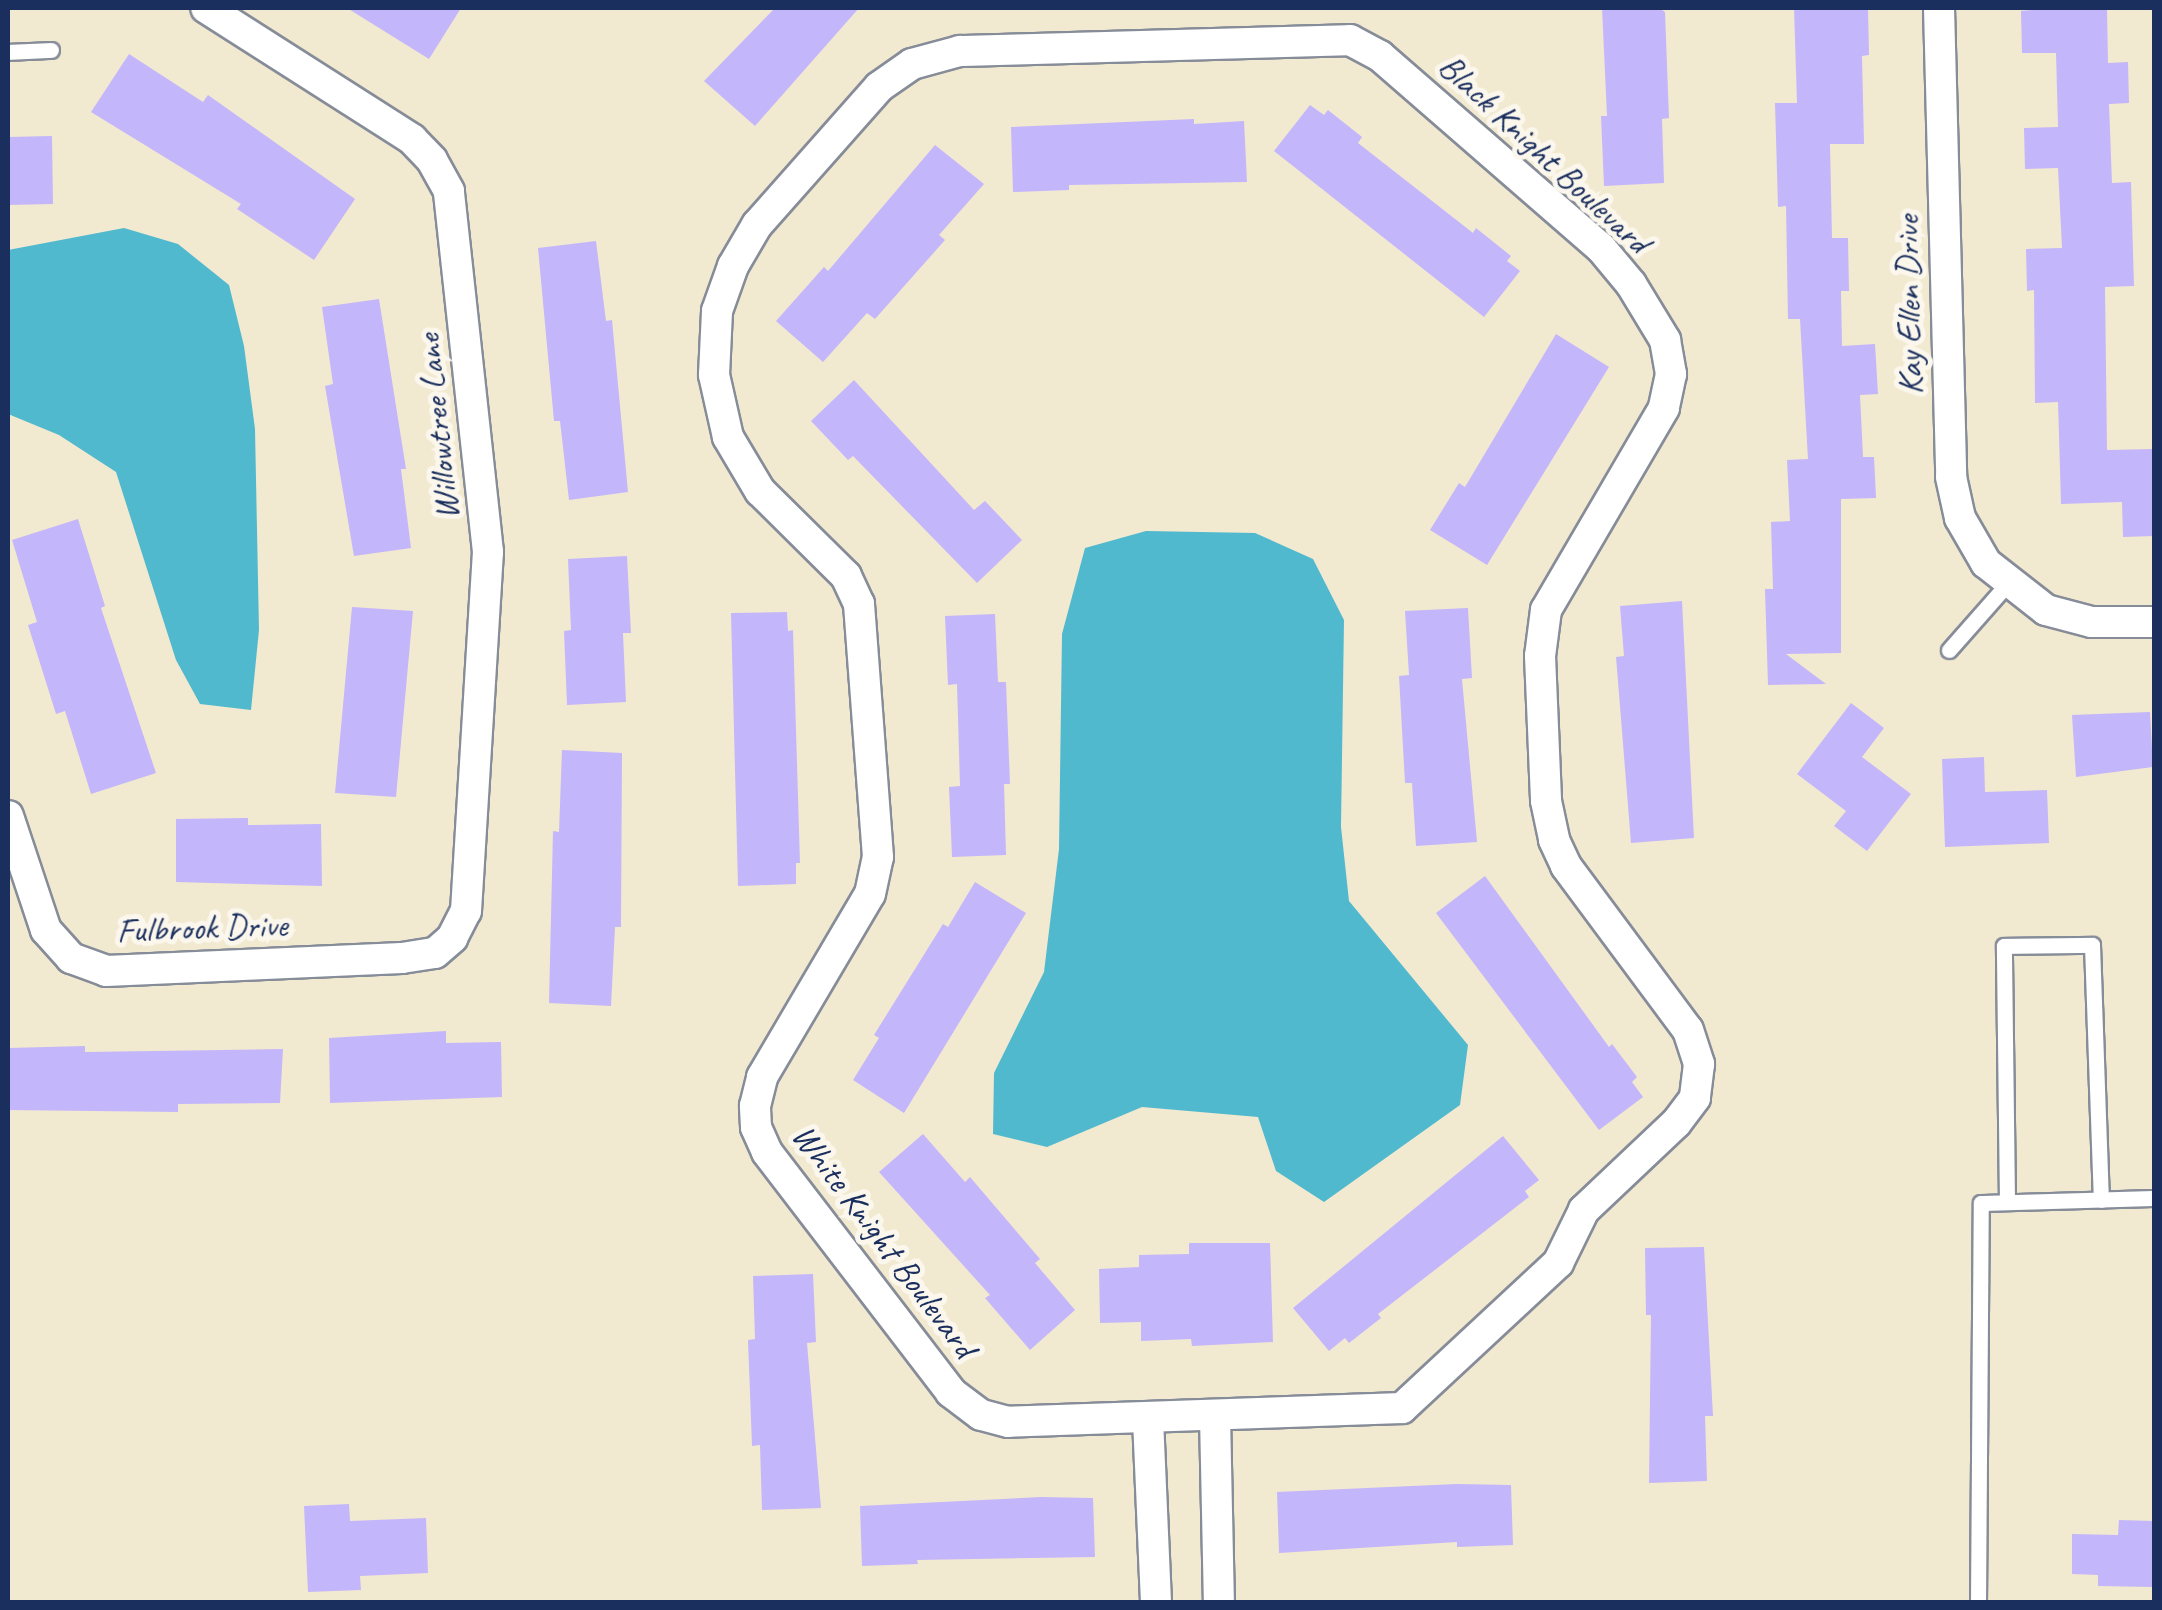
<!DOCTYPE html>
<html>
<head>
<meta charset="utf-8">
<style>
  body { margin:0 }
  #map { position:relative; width:2162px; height:1610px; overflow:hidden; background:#f2e9d1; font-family:Caveat,sans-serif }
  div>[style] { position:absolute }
  .water>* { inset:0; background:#50b9ce }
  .building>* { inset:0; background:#c4b6fa }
  .roads { filter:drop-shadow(2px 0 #868c98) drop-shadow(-2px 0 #868c98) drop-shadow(0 2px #868c98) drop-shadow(0 -2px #868c98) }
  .lane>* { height:15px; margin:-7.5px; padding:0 7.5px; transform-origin:7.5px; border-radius:7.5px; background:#fff }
  .street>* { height:30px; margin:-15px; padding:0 15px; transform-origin:15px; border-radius:15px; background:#fff }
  span { translate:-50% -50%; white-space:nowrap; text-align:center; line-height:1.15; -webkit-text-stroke:10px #fbf7ec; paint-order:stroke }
  .street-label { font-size:35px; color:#1b2f5e }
  .frame { position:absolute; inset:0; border:10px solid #1b2f5e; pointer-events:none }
</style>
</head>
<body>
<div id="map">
  <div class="water">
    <i style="clip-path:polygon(124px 228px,178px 244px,229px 285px,244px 346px,255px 429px,259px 630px,251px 710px,200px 704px,176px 660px,116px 472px,59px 435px,8px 414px,8px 250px)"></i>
    <i style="clip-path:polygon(1146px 531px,1255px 533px,1313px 559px,1344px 620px,1341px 827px,1349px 901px,1468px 1045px,1460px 1105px,1324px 1202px,1276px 1171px,1258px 1117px,1142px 1107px,1047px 1147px,993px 1134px,994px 1073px,1044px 972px,1059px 849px,1062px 634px,1085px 548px)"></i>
  </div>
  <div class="building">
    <i style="clip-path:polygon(347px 8px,461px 8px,429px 59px)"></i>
    <i style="clip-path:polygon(775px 8px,859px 8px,755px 126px,704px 81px)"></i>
    <i style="clip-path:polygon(1602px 8px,1659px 8px,1665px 12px,1669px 118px,1662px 119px,1664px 183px,1604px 186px,1601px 116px,1607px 116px)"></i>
    <i style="clip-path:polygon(1794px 8px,1868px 8px,1869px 55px,1862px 56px,1864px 144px,1830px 144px,1832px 238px,1848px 238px,1849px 291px,1841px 291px,1842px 346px,1875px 344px,1878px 394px,1860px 395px,1863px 457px,1874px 457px,1876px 498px,1841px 499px,1841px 653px,1786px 654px,1826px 684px,1768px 685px,1765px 589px,1773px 589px,1771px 522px,1790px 521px,1787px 460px,1808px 459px,1800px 319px,1788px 319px,1786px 206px,1778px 207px,1775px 103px,1797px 103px)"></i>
    <i style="clip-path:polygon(2055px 8px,2107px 8px,2108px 63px,2128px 62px,2129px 103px,2109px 104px,2112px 183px,2131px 182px,2134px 286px,2105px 287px,2107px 450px,2154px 449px,2154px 536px,2123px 537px,2122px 502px,2061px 504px,2058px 402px,2035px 403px,2034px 290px,2027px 291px,2026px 249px,2062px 248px,2058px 168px,2025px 169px,2024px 128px,2058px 127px,2056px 53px,2022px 53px,2021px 11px)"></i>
    <i style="clip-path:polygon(129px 54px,203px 102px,208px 95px,355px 199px,314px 260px,237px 209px,241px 204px,91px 112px)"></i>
    <i style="clip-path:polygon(1310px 105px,1324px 115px,1328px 110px,1362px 137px,1358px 143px,1473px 233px,1476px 228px,1511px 256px,1507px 261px,1520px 271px,1484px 317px,1274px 151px)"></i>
    <i style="clip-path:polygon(1194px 119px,1194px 124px,1244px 121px,1247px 182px,1069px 185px,1069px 190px,1013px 192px,1011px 127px)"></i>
    <i style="clip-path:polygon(52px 136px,53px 204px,8px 205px,8px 137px)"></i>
    <i style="clip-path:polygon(935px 145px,984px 184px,939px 235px,945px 240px,875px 319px,867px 313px,823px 362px,776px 321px,824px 267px,828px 271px)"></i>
    <i style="clip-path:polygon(596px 241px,606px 321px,612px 320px,628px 492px,569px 500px,560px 421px,554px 421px,538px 248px)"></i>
    <i style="clip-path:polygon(379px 299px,406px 469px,401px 469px,411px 548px,354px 556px,325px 386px,333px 384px,322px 307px)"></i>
    <i style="clip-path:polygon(1556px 334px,1609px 367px,1487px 565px,1430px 530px,1459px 483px,1465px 487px)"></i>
    <i style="clip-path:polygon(854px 380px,974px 510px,985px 501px,1022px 540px,977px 583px,853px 456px,848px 460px,811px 421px)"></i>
    <i style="clip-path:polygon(78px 519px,105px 606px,101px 608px,156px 773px,91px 794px,65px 711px,56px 714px,28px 625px,37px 622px,12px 540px)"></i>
    <i style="clip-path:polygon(627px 556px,631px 633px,623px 633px,626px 702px,567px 705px,564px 631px,571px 630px,568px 559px)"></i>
    <i style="clip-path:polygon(1682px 601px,1694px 838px,1631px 843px,1616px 657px,1624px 656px,1620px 606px)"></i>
    <i style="clip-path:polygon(352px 607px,413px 611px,396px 797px,335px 793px)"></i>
    <i style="clip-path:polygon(1468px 608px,1472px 678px,1462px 679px,1477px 842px,1416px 846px,1412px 783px,1405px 783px,1399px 676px,1409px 675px,1405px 611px)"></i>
    <i style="clip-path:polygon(787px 612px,788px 631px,793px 630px,800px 863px,796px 863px,796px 884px,738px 886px,731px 613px)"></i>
    <i style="clip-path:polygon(995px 614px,998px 682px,1006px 682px,1010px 784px,1004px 784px,1006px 855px,952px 857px,949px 787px,960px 786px,957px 684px,948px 685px,945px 616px)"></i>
    <i style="clip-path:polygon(1851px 703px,1884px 728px,1862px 757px,1911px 794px,1867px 851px,1834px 826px,1846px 811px,1797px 774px)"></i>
    <i style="clip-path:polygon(2150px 712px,2153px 767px,2076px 777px,2072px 715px)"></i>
    <i style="clip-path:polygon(562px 750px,622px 753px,621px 927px,615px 927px,611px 1006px,549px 1003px,553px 831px,559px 832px)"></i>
    <i style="clip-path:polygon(1984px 757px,1985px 792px,2047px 790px,2049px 843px,1945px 847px,1942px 759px)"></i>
    <i style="clip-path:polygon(248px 818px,248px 825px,321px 824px,322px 886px,176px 882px,176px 819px)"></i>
    <i style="clip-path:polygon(1485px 876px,1609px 1047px,1612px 1044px,1637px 1077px,1632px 1082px,1643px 1097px,1599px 1130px,1436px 913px)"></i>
    <i style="clip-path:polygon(975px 882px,1026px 913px,904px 1113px,853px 1080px,879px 1038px,874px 1035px,943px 924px,948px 927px)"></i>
    <i style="clip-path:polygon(446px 1031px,446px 1043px,501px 1042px,502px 1097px,330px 1103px,329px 1038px)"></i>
    <i style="clip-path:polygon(85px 1046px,85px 1052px,283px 1049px,280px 1103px,178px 1104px,178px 1112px,8px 1110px,8px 1048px)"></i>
    <i style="clip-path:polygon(923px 1134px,965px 1182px,970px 1177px,1040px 1259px,1035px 1263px,1075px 1310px,1030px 1350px,985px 1298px,990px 1295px,879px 1172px)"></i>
    <i style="clip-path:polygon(1503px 1136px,1539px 1180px,1525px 1191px,1529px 1197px,1378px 1314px,1381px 1318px,1349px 1343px,1345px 1338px,1329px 1351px,1293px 1308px)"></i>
    <i style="clip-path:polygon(1189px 1243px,1270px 1243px,1273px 1342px,1192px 1346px,1191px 1339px,1141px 1341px,1141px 1322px,1100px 1323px,1099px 1269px,1139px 1267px,1139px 1255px,1189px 1254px)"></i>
    <i style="clip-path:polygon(1704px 1247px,1713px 1416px,1705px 1416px,1707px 1481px,1649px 1483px,1651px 1315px,1646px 1315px,1645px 1248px)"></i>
    <i style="clip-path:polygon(813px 1274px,816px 1342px,807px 1343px,821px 1508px,762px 1510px,760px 1445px,752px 1446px,748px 1340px,755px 1339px,753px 1276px)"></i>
    <i style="clip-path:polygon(1457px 1484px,1511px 1485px,1513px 1545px,1457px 1547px,1457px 1542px,1279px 1553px,1277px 1492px)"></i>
    <i style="clip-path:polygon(1041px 1497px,1093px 1498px,1095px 1557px,917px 1560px,918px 1564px,862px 1566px,860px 1506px)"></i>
    <i style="clip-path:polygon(349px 1504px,350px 1521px,426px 1518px,428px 1573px,360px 1576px,361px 1590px,308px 1592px,304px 1506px)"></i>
    <i style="clip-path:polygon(2119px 1520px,2154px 1521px,2152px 1587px,2098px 1586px,2098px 1575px,2072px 1574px,2072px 1534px,2118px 1535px)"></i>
  </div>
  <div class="roads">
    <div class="lane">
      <i style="left:8px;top:52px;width:43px;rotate:-2.7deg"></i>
      <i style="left:1949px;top:650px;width:89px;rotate:-48.6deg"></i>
      <i style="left:2007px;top:1202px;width:256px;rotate:-90.7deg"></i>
      <i style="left:2004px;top:946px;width:88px;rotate:-0.7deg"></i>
      <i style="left:2092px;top:945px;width:255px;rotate:88deg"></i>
      <i style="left:1978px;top:1602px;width:399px;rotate:-89.6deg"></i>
      <i style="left:1981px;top:1203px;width:173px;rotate:-1.7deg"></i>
    </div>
    <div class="street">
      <i style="left:1939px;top:8px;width:469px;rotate:88.5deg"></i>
      <i style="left:1951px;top:477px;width:42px;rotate:77.6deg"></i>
      <i style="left:1960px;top:518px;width:52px;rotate:60deg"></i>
      <i style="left:1986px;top:563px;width:76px;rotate:38.1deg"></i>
      <i style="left:2046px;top:610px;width:47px;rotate:14.9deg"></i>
      <i style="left:2091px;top:622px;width:63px"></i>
      <i style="left:1350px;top:40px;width:34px;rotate:28deg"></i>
      <i style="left:1380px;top:56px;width:293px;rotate:41deg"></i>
      <i style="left:1601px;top:248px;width:47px;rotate:50.2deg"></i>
      <i style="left:1631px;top:284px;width:66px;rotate:58.7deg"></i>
      <i style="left:1665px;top:340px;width:35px;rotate:80deg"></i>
      <i style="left:1671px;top:374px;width:35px;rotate:102deg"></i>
      <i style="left:1664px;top:408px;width:234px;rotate:120.3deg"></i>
      <i style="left:1546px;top:610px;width:46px;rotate:97.4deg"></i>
      <i style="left:1540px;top:656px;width:145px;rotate:87.6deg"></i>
      <i style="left:1546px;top:801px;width:40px;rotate:78deg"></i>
      <i style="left:1554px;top:840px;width:29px;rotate:65deg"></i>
      <i style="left:1566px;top:866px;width:204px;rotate:53.4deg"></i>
      <i style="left:1688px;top:1030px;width:36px;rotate:72deg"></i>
      <i style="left:1699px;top:1064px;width:34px;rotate:97deg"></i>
      <i style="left:1695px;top:1098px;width:31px;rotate:127deg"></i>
      <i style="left:1676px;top:1123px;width:127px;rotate:136.6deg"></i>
      <i style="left:1584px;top:1210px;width:59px;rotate:116.1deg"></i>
      <i style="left:1558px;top:1263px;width:213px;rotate:137.1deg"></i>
      <i style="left:1402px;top:1408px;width:394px;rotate:178deg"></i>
      <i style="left:1008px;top:1422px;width:28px;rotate:-165deg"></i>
      <i style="left:981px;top:1415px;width:38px;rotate:-143deg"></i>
      <i style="left:951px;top:1392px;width:302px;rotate:-127.5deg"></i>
      <i style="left:767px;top:1152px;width:27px;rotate:-114deg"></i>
      <i style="left:756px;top:1127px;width:21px;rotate:-93deg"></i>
      <i style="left:755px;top:1106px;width:30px;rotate:-76deg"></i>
      <i style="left:762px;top:1077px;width:212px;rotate:-59.5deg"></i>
      <i style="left:870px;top:894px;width:38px;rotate:-78deg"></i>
      <i style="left:878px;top:857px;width:254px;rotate:-94.3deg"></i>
      <i style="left:859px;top:604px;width:31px;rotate:-115deg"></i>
      <i style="left:846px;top:576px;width:121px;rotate:-135.3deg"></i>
      <i style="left:760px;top:491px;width:63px;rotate:-120.7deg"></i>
      <i style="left:728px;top:437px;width:64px;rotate:-102.7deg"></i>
      <i style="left:714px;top:375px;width:64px;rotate:-87.3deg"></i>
      <i style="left:717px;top:311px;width:48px;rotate:-70.4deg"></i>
      <i style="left:733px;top:266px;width:48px;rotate:-59.7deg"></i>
      <i style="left:757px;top:225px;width:184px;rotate:-48.5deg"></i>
      <i style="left:879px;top:87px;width:40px;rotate:-34.9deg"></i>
      <i style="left:912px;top:64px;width:50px;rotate:-15.2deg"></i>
      <i style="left:960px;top:51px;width:390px;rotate:-1.6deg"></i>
      <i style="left:8px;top:816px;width:120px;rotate:71.6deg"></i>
      <i style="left:46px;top:930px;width:38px;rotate:48deg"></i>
      <i style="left:71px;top:958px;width:37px;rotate:20deg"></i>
      <i style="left:106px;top:971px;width:296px;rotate:-2.5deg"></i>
      <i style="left:402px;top:958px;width:33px;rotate:-9deg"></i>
      <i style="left:435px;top:953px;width:23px;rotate:-41deg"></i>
      <i style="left:452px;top:938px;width:30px;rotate:-63deg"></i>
      <i style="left:466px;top:911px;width:360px;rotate:-86.5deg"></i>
      <i style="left:488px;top:552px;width:363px;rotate:-96.2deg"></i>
      <i style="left:449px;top:191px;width:35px;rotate:-119deg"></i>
      <i style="left:432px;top:160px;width:29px;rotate:-134deg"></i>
      <i style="left:412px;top:139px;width:244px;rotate:-147.5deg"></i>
      <i style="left:1215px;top:1416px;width:186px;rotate:88.8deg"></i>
      <i style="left:1148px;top:1419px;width:183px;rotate:87.5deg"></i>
    </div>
  </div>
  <div class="street-label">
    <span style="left:1544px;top:154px;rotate:43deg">Black Knight Boulevard</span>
    <span style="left:1909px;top:305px;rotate:-91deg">Kay Ellen Drive</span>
    <span style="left:438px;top:427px;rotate:-96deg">Willowtree Lane</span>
    <span style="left:202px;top:928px;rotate:-2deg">Fulbrook Drive</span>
    <span style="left:884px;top:1241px;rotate:53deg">White Knight Boulevard</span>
  </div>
  <div class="frame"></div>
</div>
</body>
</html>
